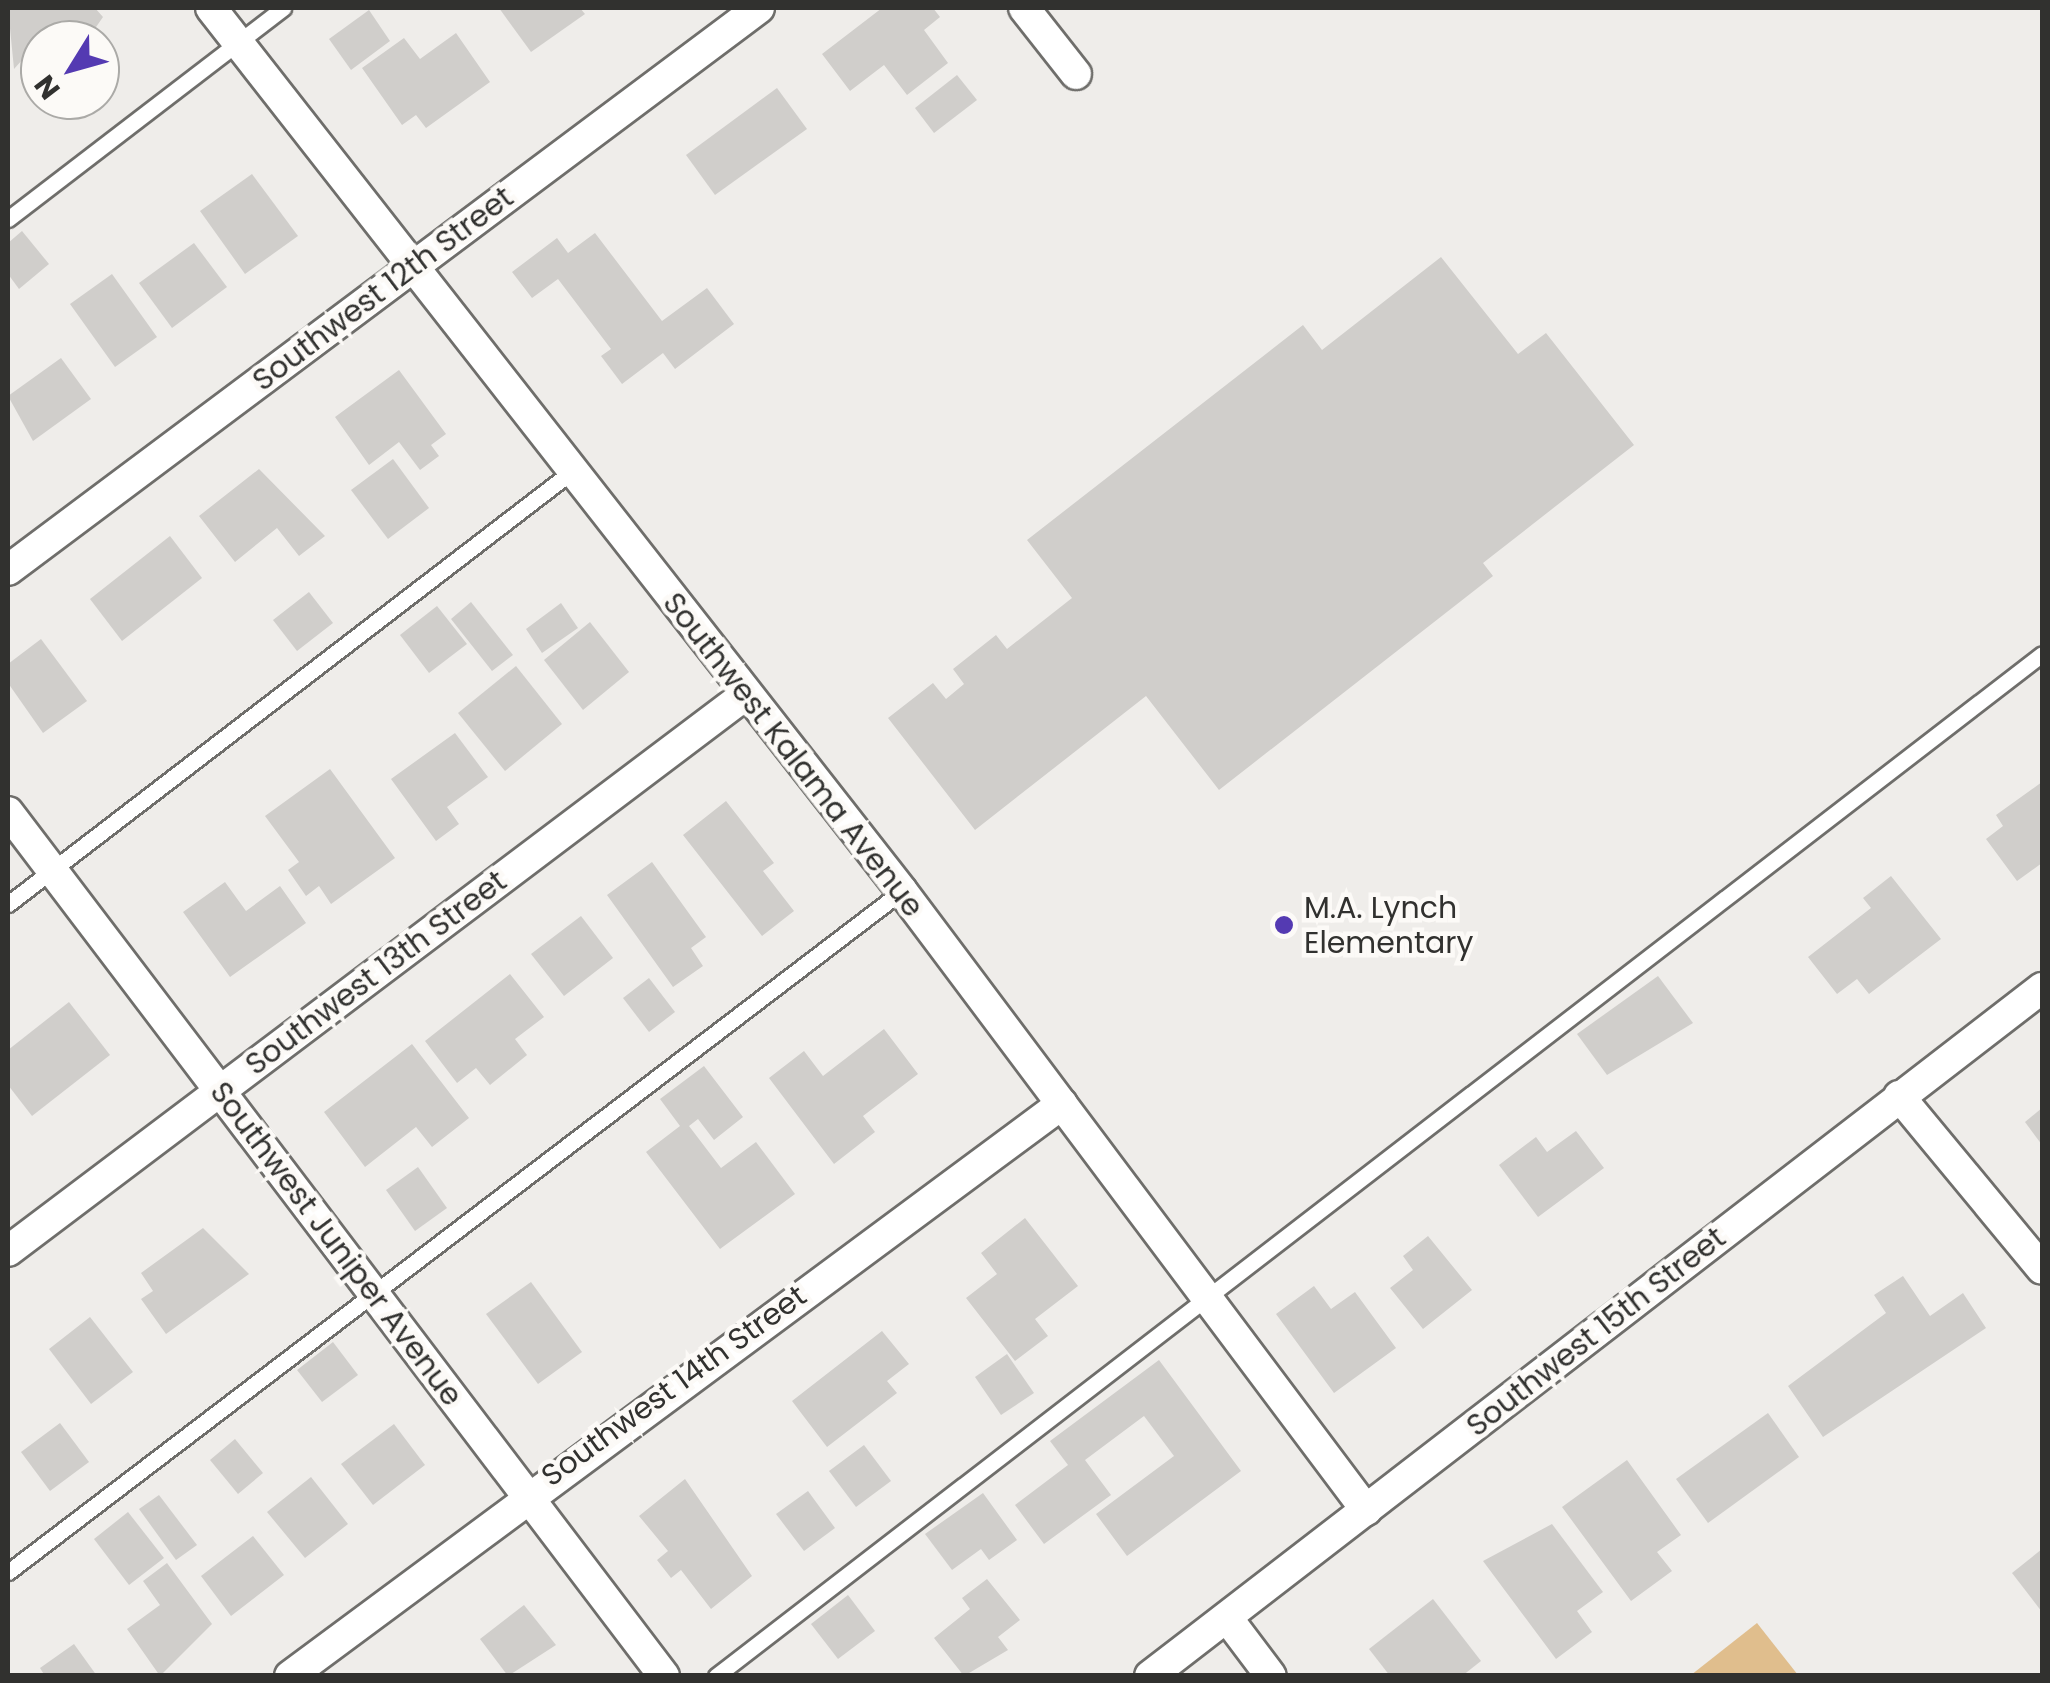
<!DOCTYPE html>
<html>
<head>
<meta charset="utf-8">
<style>
  body { margin:0 }
  #map { position:relative; width:2050px; height:1683px; overflow:hidden; background:#efedea; font-family:Poppins,sans-serif }
  div>[style] { position:absolute }
  .green>* { inset:0; background:#e0be8d }
  .building>* { inset:0; background:#d0cecb }
  .roads { filter:drop-shadow(2px 0 #6f6e6b) drop-shadow(-2px 0 #6f6e6b) drop-shadow(0 2px #6f6e6b) drop-shadow(0 -2px #6f6e6b) }
  .lane>* { height:15px; margin:-7.5px; padding:0 7.5px; transform-origin:7.5px; border-radius:7.5px; background:#fff }
  .street>* { height:30px; margin:-15px; padding:0 15px; transform-origin:15px; border-radius:15px; background:#fff }
  .dots>* { width:28px; height:28px; translate:-50% -50%; box-sizing:border-box; border:5px solid #fcfaf7; border-radius:50% }
  span { translate:-50% -50%; white-space:nowrap; text-align:center; line-height:1.15; -webkit-text-stroke:9px #fcfaf7; paint-order:stroke }
  .street-label { font-size:30px; color:#31312f }
  .poi-label { font-size:30px; color:#31312f }
  .left { translate:0 -50%; text-align:left }
  .frame { position:absolute; inset:0; border:10px solid #31312f; pointer-events:none }
  .north { position:absolute; left:20px; top:20px; width:100px; height:100px; box-sizing:border-box; background:#fcfaf7; border:2px solid #abaaa7; border-radius:50%; rotate:233deg; font-size:28px; font-weight:700; line-height:40px; text-align:center; color:#31312f }
  .north::after { content:''; display:block; margin:auto; width:35px; height:45px; background:#543ab2; clip-path:polygon(50% 0,100% 100%,50% 72%,0 100%) }
</style>
</head>
<body>
<div id="map">
  <div class="green">
    <i style="clip-path:polygon(1757px 1623px,1798px 1675px,1691px 1675px)"></i>
  </div>
  <div class="building">
    <i style="clip-path:polygon(8px 8px,95px 8px,103px 17px,87px 40px,78px 33px,40px 40px,14px 69px)"></i>
    <i style="clip-path:polygon(499px 8px,580px 8px,585px 14px,531px 52px)"></i>
    <i style="clip-path:polygon(882px 8px,933px 8px,940px 17px,924px 30px,948px 63px,907px 95px,884px 65px,850px 91px,822px 54px)"></i>
    <i style="clip-path:polygon(369px 10px,390px 41px,351px 70px,329px 39px)"></i>
    <i style="clip-path:polygon(456px 33px,490px 82px,426px 128px,416px 115px,402px 125px,362px 68px,404px 38px,420px 59px)"></i>
    <i style="clip-path:polygon(957px 75px,977px 100px,934px 133px,915px 108px)"></i>
    <i style="clip-path:polygon(777px 88px,807px 129px,715px 195px,686px 155px)"></i>
    <i style="clip-path:polygon(252px 174px,298px 236px,245px 274px,200px 211px)"></i>
    <i style="clip-path:polygon(22px 231px,49px 264px,19px 289px,8px 274px,8px 243px)"></i>
    <i style="clip-path:polygon(595px 233px,662px 321px,707px 288px,734px 324px,675px 369px,663px 353px,622px 384px,601px 356px,611px 349px,558px 279px,532px 298px,512px 272px,557px 238px,568px 253px)"></i>
    <i style="clip-path:polygon(194px 243px,227px 287px,172px 328px,139px 283px)"></i>
    <i style="clip-path:polygon(1441px 257px,1518px 354px,1546px 333px,1634px 445px,1483px 563px,1493px 576px,1219px 790px,1146px 696px,975px 830px,888px 718px,933px 683px,946px 699px,964px 684px,953px 669px,996px 635px,1007px 649px,1072px 598px,1027px 540px,1303px 325px,1322px 350px)"></i>
    <i style="clip-path:polygon(112px 274px,157px 337px,115px 367px,70px 304px)"></i>
    <i style="clip-path:polygon(61px 358px,91px 399px,33px 441px,8px 396px)"></i>
    <i style="clip-path:polygon(399px 370px,446px 434px,431px 445px,439px 456px,420px 470px,399px 442px,369px 465px,335px 417px)"></i>
    <i style="clip-path:polygon(393px 459px,429px 508px,388px 539px,351px 490px)"></i>
    <i style="clip-path:polygon(259px 469px,325px 536px,299px 556px,277px 528px,235px 562px,199px 516px)"></i>
    <i style="clip-path:polygon(170px 536px,202px 578px,122px 641px,90px 599px)"></i>
    <i style="clip-path:polygon(309px 592px,333px 623px,297px 651px,273px 620px)"></i>
    <i style="clip-path:polygon(471px 602px,513px 655px,492px 671px,451px 619px)"></i>
    <i style="clip-path:polygon(561px 603px,578px 628px,542px 653px,526px 629px)"></i>
    <i style="clip-path:polygon(437px 606px,467px 644px,429px 673px,400px 635px)"></i>
    <i style="clip-path:polygon(590px 622px,629px 672px,583px 710px,544px 660px)"></i>
    <i style="clip-path:polygon(41px 639px,87px 701px,43px 733px,8px 683px,8px 664px)"></i>
    <i style="clip-path:polygon(516px 666px,562px 724px,505px 771px,458px 713px)"></i>
    <i style="clip-path:polygon(455px 733px,488px 777px,447px 807px,459px 824px,436px 841px,391px 779px)"></i>
    <i style="clip-path:polygon(330px 769px,395px 858px,331px 904px,319px 886px,306px 896px,288px 870px,299px 862px,265px 816px)"></i>
    <i style="clip-path:polygon(2042px 782px,2042px 863px,2017px 881px,1986px 839px,2003px 826px,1996px 815px)"></i>
    <i style="clip-path:polygon(726px 801px,774px 863px,763px 871px,794px 911px,762px 936px,683px 835px)"></i>
    <i style="clip-path:polygon(652px 862px,706px 937px,691px 948px,703px 966px,673px 987px,607px 895px)"></i>
    <i style="clip-path:polygon(1891px 876px,1941px 939px,1869px 994px,1857px 979px,1837px 994px,1808px 957px,1871px 908px,1863px 898px)"></i>
    <i style="clip-path:polygon(225px 882px,246px 911px,280px 886px,306px 923px,230px 977px,183px 912px)"></i>
    <i style="clip-path:polygon(581px 916px,613px 958px,564px 996px,531px 954px)"></i>
    <i style="clip-path:polygon(510px 974px,544px 1017px,515px 1039px,527px 1055px,490px 1085px,476px 1068px,457px 1083px,425px 1041px)"></i>
    <i style="clip-path:polygon(1658px 976px,1693px 1023px,1607px 1075px,1577px 1034px)"></i>
    <i style="clip-path:polygon(649px 978px,675px 1012px,649px 1032px,623px 998px)"></i>
    <i style="clip-path:polygon(69px 1002px,110px 1055px,32px 1116px,8px 1085px,8px 1050px)"></i>
    <i style="clip-path:polygon(884px 1029px,918px 1074px,863px 1116px,875px 1132px,834px 1164px,769px 1078px,804px 1051px,823px 1076px)"></i>
    <i style="clip-path:polygon(412px 1044px,469px 1118px,432px 1147px,416px 1127px,365px 1167px,324px 1112px)"></i>
    <i style="clip-path:polygon(704px 1066px,743px 1117px,714px 1140px,698px 1119px,689px 1126px,721px 1168px,756px 1142px,795px 1194px,720px 1249px,646px 1152px,680px 1126px,660px 1099px)"></i>
    <i style="clip-path:polygon(2042px 1108px,2042px 1145px,2025px 1122px)"></i>
    <i style="clip-path:polygon(1576px 1131px,1604px 1168px,1538px 1217px,1499px 1165px,1536px 1137px,1547px 1152px)"></i>
    <i style="clip-path:polygon(418px 1167px,447px 1208px,415px 1231px,386px 1190px)"></i>
    <i style="clip-path:polygon(1025px 1218px,1078px 1286px,1035px 1319px,1048px 1336px,1015px 1361px,966px 1298px,997px 1274px,981px 1253px)"></i>
    <i style="clip-path:polygon(203px 1228px,249px 1274px,166px 1334px,141px 1299px,153px 1291px,141px 1273px)"></i>
    <i style="clip-path:polygon(1428px 1236px,1472px 1290px,1423px 1329px,1390px 1288px,1413px 1270px,1403px 1256px)"></i>
    <i style="clip-path:polygon(1903px 1276px,1930px 1316px,1963px 1293px,1986px 1328px,1823px 1437px,1788px 1386px,1886px 1313px,1874px 1295px)"></i>
    <i style="clip-path:polygon(531px 1282px,582px 1352px,538px 1384px,486px 1314px)"></i>
    <i style="clip-path:polygon(1314px 1286px,1331px 1309px,1355px 1292px,1396px 1348px,1334px 1393px,1276px 1314px)"></i>
    <i style="clip-path:polygon(90px 1317px,133px 1372px,91px 1404px,49px 1349px)"></i>
    <i style="clip-path:polygon(882px 1331px,909px 1364px,887px 1381px,897px 1393px,827px 1447px,792px 1401px)"></i>
    <i style="clip-path:polygon(333px 1342px,358px 1375px,322px 1402px,297px 1370px)"></i>
    <i style="clip-path:polygon(1007px 1354px,1034px 1393px,1001px 1415px,975px 1377px)"></i>
    <i style="clip-path:polygon(1159px 1360px,1241px 1471px,1127px 1556px,1096px 1514px,1174px 1456px,1144px 1416px,1085px 1460px,1111px 1495px,1044px 1544px,1015px 1505px,1068px 1465px,1050px 1441px)"></i>
    <i style="clip-path:polygon(1768px 1413px,1799px 1457px,1708px 1523px,1676px 1479px)"></i>
    <i style="clip-path:polygon(60px 1423px,89px 1462px,50px 1491px,21px 1452px)"></i>
    <i style="clip-path:polygon(394px 1424px,425px 1465px,373px 1505px,341px 1464px)"></i>
    <i style="clip-path:polygon(235px 1439px,263px 1473px,238px 1494px,210px 1460px)"></i>
    <i style="clip-path:polygon(864px 1445px,891px 1481px,856px 1507px,829px 1471px)"></i>
    <i style="clip-path:polygon(1627px 1460px,1681px 1535px,1657px 1552px,1672px 1571px,1631px 1601px,1562px 1507px)"></i>
    <i style="clip-path:polygon(311px 1477px,348px 1524px,305px 1558px,267px 1512px)"></i>
    <i style="clip-path:polygon(685px 1479px,752px 1576px,711px 1609px,681px 1570px,671px 1578px,657px 1560px,668px 1551px,639px 1516px)"></i>
    <i style="clip-path:polygon(808px 1491px,835px 1528px,804px 1551px,776px 1514px)"></i>
    <i style="clip-path:polygon(983px 1493px,1017px 1540px,989px 1560px,981px 1549px,952px 1570px,925px 1534px)"></i>
    <i style="clip-path:polygon(159px 1495px,197px 1545px,176px 1560px,139px 1509px)"></i>
    <i style="clip-path:polygon(128px 1512px,164px 1558px,129px 1585px,94px 1539px)"></i>
    <i style="clip-path:polygon(1552px 1524px,1603px 1592px,1577px 1611px,1592px 1632px,1556px 1659px,1483px 1561px)"></i>
    <i style="clip-path:polygon(253px 1536px,284px 1575px,231px 1616px,201px 1576px)"></i>
    <i style="clip-path:polygon(2042px 1549px,2042px 1612px,2012px 1573px)"></i>
    <i style="clip-path:polygon(167px 1563px,212px 1624px,160px 1676px,127px 1629px,160px 1605px,143px 1581px)"></i>
    <i style="clip-path:polygon(987px 1579px,1020px 1620px,998px 1637px,1008px 1650px,964px 1676px,934px 1638px,970px 1609px,962px 1598px)"></i>
    <i style="clip-path:polygon(848px 1595px,875px 1631px,838px 1659px,811px 1624px)"></i>
    <i style="clip-path:polygon(1433px 1599px,1481px 1661px,1462px 1676px,1390px 1676px,1369px 1649px)"></i>
    <i style="clip-path:polygon(524px 1605px,556px 1645px,508px 1676px,480px 1639px)"></i>
    <i style="clip-path:polygon(74px 1644px,97px 1676px,45px 1676px,40px 1668px)"></i>
  </div>
  <div class="roads">
    <div class="lane">
      <i style="left:8px;top:219px;width:347px;rotate:-37.5deg"></i>
      <i style="left:8px;top:904px;width:710px;rotate:-37.5deg"></i>
      <i style="left:8px;top:1572px;width:1124px;rotate:-37.3deg"></i>
      <i style="left:716px;top:1676px;width:1674px;rotate:-37.62deg"></i>
    </div>
    <div class="street">
      <i style="left:211px;top:8px;width:1121px;rotate:51.95deg"></i>
      <i style="left:902px;top:891px;width:774px;rotate:53.14deg"></i>
      <i style="left:1024px;top:8px;width:84px;rotate:51.8deg"></i>
      <i style="left:8px;top:570px;width:938px;rotate:-36.81deg"></i>
      <i style="left:8px;top:812px;width:1085px;rotate:52.79deg"></i>
      <i style="left:1899px;top:1096px;width:224px;rotate:50.4deg"></i>
      <i style="left:8px;top:1251px;width:923px;rotate:-37.03deg"></i>
      <i style="left:1228px;top:1619px;width:71px;rotate:53deg"></i>
      <i style="left:290px;top:1676px;width:961px;rotate:-36.54deg"></i>
      <i style="left:1150px;top:1676px;width:1127px;rotate:-37.64deg"></i>
    </div>
  </div>
  <div class="dots">
    <i style="left:1284px;top:925px;background:#543ab2"></i>
  </div>
  <div class="street-label">
    <span style="left:383px;top:289px;rotate:-37deg">Southwest 12th Street</span>
    <span style="left:793px;top:755px;rotate:52deg">Southwest Kalama Avenue</span>
    <span style="left:376px;top:973px;rotate:-37deg">Southwest 13th Street</span>
    <span style="left:336px;top:1244px;rotate:53deg">Southwest Juniper Avenue</span>
    <span style="left:1596px;top:1332px;rotate:-38deg">Southwest 15th Street</span>
    <span style="left:674px;top:1386px;rotate:-36deg">Southwest 14th Street</span>
  </div>
  <div class="poi-label">
    <span class="left" style="left:1304px;top:925px">M.A. Lynch<br>Elementary</span>
  </div>
  <div class="frame"></div>
  <div class="north">N</div>
</div>
</body>
</html>
